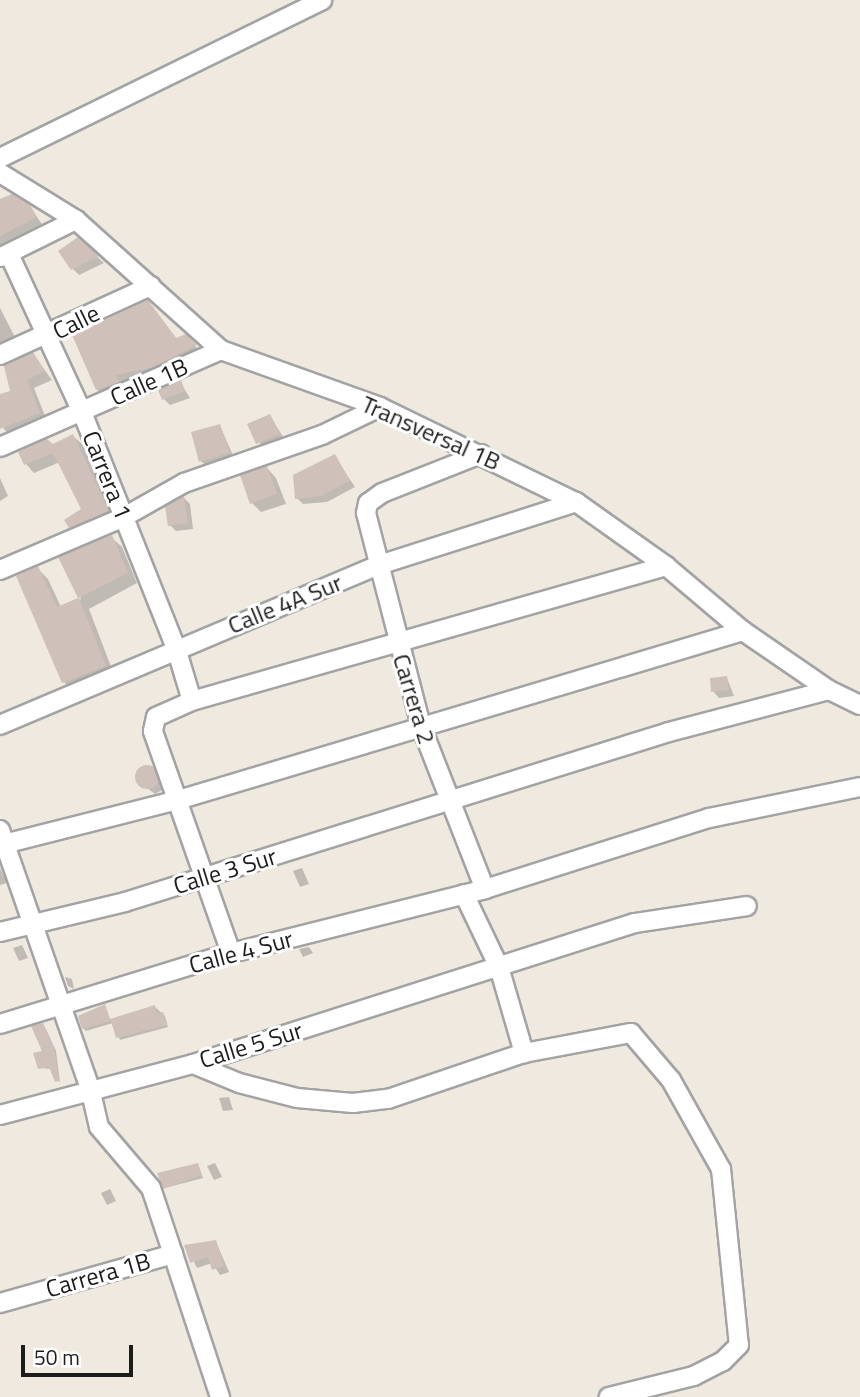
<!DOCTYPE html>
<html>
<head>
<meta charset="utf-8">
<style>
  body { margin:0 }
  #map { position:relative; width:860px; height:1397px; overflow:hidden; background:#efe9e0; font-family:"Titillium Web",sans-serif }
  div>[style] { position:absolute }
  .shadow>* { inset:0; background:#0003 }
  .building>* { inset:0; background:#cfc1b9 }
  .round { border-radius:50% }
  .roads { filter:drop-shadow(2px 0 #a3a3a3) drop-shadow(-2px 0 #a3a3a3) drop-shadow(0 2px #a3a3a3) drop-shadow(0 -2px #a3a3a3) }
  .minor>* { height:18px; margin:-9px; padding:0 9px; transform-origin:9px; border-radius:9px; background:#fff }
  span { translate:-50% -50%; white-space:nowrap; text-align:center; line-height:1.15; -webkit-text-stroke:6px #fff; paint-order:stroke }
  .street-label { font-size:24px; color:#1c1c1c }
  .scale { position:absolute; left:21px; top:1345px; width:112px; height:32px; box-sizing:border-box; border:4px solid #1c1c1c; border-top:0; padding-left:9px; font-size:21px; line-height:24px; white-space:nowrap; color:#1c1c1c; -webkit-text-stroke:5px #fff; paint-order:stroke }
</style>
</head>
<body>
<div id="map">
  <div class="shadow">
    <i style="clip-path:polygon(0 202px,29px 206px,42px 224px,0 245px)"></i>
    <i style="clip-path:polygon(77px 239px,104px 263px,79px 275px,73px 269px)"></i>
    <i style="clip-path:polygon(148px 302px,177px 339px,185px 336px,203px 354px,159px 376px,123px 383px,126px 390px,105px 397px,97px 389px)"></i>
    <i style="clip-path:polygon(0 308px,18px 343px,0 352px)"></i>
    <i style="clip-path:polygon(33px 354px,52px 380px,34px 388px,47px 421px,10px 436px,0 424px,0 396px,12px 392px)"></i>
    <i style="clip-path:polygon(180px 382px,190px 398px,170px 405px,164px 399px)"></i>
    <i style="clip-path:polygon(270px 416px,285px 440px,264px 450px,249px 425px)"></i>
    <i style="clip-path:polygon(220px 426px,235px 460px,207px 467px,201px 461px)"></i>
    <i style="clip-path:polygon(73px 436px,82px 444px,117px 520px,80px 536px,71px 527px,83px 510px,60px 462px,34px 473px,26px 464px)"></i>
    <i style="clip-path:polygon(335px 457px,355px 487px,327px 502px,303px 504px,297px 498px)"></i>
    <i style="clip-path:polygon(267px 468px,276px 478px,286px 504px,261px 512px,252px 503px)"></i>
    <i style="clip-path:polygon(0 478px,8px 496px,0 501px)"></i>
    <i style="clip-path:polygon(184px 498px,190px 504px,193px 529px,176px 531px,170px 525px)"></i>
    <i style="clip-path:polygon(111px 537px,122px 547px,137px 583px,89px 609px,115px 677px,74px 692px,64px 682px,37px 568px,48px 579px,61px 607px,81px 599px,61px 558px)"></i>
    <i style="clip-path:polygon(727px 678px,734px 696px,719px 698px,713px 691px)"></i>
    <i style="clip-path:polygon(152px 767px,164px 789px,155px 794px,139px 782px,141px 768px)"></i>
    <i style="clip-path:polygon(0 868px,7px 883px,0 885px)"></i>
    <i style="clip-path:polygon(302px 868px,309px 884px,300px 887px,293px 871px)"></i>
    <i style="clip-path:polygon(22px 945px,28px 958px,19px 961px,13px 948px)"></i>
    <i style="clip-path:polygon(309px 947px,313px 953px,303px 957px,299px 949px)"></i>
    <i style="clip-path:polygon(65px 977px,72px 979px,74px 989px,68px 986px)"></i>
    <i style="clip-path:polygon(104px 1006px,111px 1021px,155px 1007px,165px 1016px,168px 1027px,120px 1040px,113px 1023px,86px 1031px,83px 1028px)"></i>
    <i style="clip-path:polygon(45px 1027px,56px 1051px,60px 1083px,52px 1069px,39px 1068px)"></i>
    <i style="clip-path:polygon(229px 1097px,233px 1110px,223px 1111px,219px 1098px)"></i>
    <i style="clip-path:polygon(215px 1163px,222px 1177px,214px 1180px,207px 1166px)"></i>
    <i style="clip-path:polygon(198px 1165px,203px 1178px,165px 1188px)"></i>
    <i style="clip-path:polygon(110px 1189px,116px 1201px,107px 1205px,101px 1193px)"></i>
    <i style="clip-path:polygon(216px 1242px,229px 1272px,220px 1275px,212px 1263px,197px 1268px,186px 1246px)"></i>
  </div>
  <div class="building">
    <i style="clip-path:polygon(12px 194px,30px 205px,37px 217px,0 236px,0 199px)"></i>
    <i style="clip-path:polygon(78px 237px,99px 256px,71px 270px,58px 251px)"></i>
    <i style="clip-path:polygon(148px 300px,176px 338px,186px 334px,197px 345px,151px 368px,116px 375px,119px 382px,96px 390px,72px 335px)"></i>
    <i style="clip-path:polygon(33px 352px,45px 371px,27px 380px,40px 413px,0 429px,0 394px,10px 391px,4px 366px)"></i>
    <i style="clip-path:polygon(181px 380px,185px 391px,162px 400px,158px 390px)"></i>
    <i style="clip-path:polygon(270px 414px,280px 434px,256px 444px,247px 424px)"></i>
    <i style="clip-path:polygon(220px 424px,230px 453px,199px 462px,191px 432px)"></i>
    <i style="clip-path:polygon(73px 434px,109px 511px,69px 528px,64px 520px,81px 509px,53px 453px,24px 465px,18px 452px,47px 439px,53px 444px)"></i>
    <i style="clip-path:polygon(335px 454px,350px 481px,321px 496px,295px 499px,293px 475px)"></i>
    <i style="clip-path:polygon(267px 466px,277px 494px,250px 504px,240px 475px)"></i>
    <i style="clip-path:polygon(184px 496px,188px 523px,168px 526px,165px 507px)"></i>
    <i style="clip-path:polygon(112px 535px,128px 573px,79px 598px,106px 666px,62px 683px,16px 576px,38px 566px,57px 607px,78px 598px,58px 557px)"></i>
    <i style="clip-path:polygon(727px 676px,729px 690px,711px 692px,710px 678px)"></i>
    <i class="round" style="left:135px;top:765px;width:24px;height:24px"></i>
    <i style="clip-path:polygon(105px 1004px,110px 1019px,155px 1005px,157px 1013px,163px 1012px,167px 1025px,116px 1038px,111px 1021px,82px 1029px,78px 1016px)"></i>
    <i style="clip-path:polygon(43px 1023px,54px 1047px,59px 1081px,55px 1082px,49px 1067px,38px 1069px,33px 1053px,42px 1051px,31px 1026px)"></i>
    <i style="clip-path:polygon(198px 1163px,202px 1175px,163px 1189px,157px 1173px)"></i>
    <i style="clip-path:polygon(216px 1240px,224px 1266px,212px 1270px,208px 1257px,190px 1263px,184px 1245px)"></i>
  </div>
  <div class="roads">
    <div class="minor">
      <i style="left:0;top:158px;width:359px;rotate:-26.1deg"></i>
      <i style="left:0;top:173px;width:89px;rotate:31.7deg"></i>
      <i style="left:76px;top:220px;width:195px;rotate:41.9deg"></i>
      <i style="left:221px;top:350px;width:169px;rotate:19.7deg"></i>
      <i style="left:380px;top:407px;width:218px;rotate:25.9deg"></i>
      <i style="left:576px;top:502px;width:110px;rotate:35.4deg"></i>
      <i style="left:666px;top:566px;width:101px;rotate:40.2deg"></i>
      <i style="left:743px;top:631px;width:104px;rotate:34.5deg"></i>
      <i style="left:829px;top:690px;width:34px;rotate:26deg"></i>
      <i style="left:9px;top:254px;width:174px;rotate:65.2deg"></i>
      <i style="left:82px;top:412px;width:254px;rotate:68.3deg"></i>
      <i style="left:176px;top:648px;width:55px;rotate:73.2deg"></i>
      <i style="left:1px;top:257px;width:84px;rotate:-26.3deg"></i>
      <i style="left:0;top:355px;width:166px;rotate:-24.6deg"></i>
      <i style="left:0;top:447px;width:241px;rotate:-23.7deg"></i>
      <i style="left:481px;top:454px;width:106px;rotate:158.5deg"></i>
      <i style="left:382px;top:493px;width:17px;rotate:144deg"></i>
      <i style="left:368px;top:503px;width:10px;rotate:101deg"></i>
      <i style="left:366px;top:513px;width:220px;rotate:75.5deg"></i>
      <i style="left:421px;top:726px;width:175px;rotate:68.6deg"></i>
      <i style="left:0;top:570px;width:135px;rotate:-23.1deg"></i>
      <i style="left:124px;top:517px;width:69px;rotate:-29.5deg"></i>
      <i style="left:184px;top:483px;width:146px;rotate:-19.2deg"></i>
      <i style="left:322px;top:435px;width:64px;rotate:-25.8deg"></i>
      <i style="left:0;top:725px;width:411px;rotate:-22.9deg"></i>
      <i style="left:379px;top:565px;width:207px;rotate:-17.7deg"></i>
      <i style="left:0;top:830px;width:273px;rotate:70.8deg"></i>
      <i style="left:90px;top:1088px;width:40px;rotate:77deg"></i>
      <i style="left:99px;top:1127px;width:80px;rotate:49.6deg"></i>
      <i style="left:151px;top:1188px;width:70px;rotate:71.6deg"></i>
      <i style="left:0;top:845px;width:184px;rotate:-14.2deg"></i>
      <i style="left:178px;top:800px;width:590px;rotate:-16.65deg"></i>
      <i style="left:464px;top:894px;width:81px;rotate:64.4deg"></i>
      <i style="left:499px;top:967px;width:90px;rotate:73.8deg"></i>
      <i style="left:0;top:932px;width:129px;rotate:-13.5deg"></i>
      <i style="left:125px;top:902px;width:570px;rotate:-17.35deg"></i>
      <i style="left:669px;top:732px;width:165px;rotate:-14.7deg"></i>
      <i style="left:231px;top:953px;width:235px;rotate:-109.4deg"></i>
      <i style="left:153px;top:731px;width:14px;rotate:-78deg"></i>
      <i style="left:156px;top:717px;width:39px;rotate:-24deg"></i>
      <i style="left:192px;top:701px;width:493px;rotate:-15.9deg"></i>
      <i style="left:0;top:1024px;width:242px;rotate:-17.1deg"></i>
      <i style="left:231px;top:953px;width:262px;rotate:-14.1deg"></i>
      <i style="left:485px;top:889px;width:235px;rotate:-17.6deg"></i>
      <i style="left:709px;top:818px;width:154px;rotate:-11.6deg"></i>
      <i style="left:193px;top:1064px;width:50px;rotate:22.4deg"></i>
      <i style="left:239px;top:1083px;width:60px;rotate:14.5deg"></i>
      <i style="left:297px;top:1098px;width:56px;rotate:5.1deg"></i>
      <i style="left:353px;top:1103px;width:35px;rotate:-7deg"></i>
      <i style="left:388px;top:1099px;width:144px;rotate:-18.7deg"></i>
      <i style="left:524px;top:1053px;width:109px;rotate:-10.6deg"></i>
      <i style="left:631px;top:1033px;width:62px;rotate:49.6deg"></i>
      <i style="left:671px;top:1080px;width:102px;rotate:60.7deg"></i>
      <i style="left:721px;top:1169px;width:177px;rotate:84.2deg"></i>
      <i style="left:739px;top:1345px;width:23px;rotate:135deg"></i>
      <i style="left:723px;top:1361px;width:33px;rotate:153deg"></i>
      <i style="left:694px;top:1376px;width:88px;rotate:166.1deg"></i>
      <i style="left:0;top:1115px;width:200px;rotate:-14.8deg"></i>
      <i style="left:193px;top:1064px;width:464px;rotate:-17.7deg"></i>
      <i style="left:635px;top:923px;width:113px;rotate:-8.6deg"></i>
      <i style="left:0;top:1303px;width:180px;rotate:-15.8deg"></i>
      <i style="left:173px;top:1254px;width:151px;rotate:71.8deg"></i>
    </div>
  </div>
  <div class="street-label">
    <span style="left:76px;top:322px;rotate:-26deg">Calle</span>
    <span style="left:149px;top:382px;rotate:-24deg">Calle 1B</span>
    <span style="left:431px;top:433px;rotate:24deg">Transversal 1B</span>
    <span style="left:107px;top:475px;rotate:68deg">Carrera 1</span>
    <span style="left:285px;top:604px;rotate:-22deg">Calle 4A Sur</span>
    <span style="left:414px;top:699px;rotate:73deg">Carrera 2</span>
    <span style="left:225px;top:871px;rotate:-17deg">Calle 3 Sur</span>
    <span style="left:241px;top:952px;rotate:-15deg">Calle 4 Sur</span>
    <span style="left:251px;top:1045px;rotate:-17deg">Calle 5 Sur</span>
    <span style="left:98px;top:1275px;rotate:-16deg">Carrera 1B</span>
  </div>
  <div class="scale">50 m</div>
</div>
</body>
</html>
